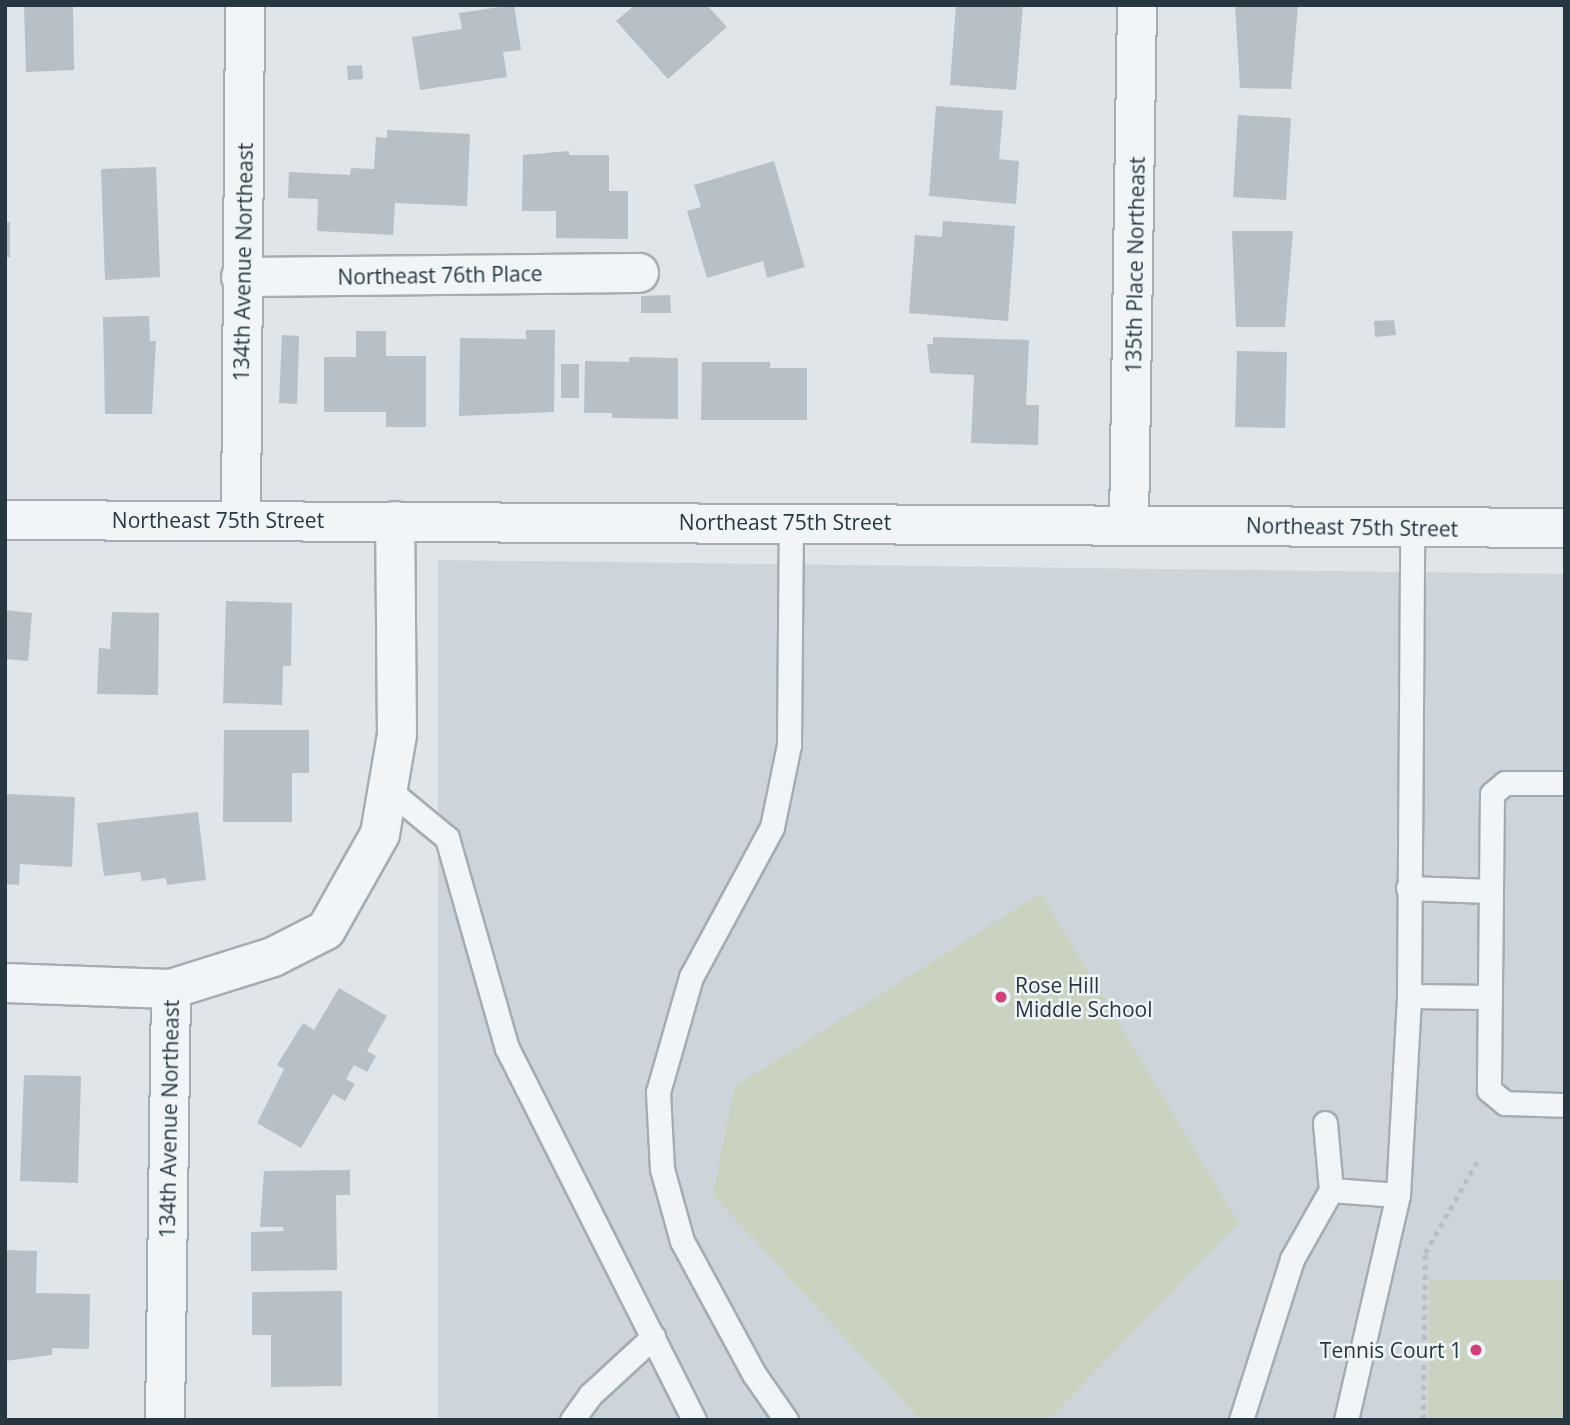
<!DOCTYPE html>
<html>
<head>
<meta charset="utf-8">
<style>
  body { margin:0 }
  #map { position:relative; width:1570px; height:1425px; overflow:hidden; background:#dfe5e9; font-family:"Open Sans",sans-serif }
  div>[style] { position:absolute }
  .built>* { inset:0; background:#cdd5db }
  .green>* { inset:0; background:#c9d3c0 }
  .building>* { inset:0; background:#b6c0c6 }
  .path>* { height:4.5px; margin-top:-2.25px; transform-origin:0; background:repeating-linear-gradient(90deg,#b9c0c4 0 5px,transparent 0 10px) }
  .roads { filter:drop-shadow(2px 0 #a4adb3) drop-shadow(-2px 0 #a4adb3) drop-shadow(0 2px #a4adb3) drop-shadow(0 -2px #a4adb3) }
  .lane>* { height:23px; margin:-11.5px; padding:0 11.5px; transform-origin:11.5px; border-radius:11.5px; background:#f2f5f7 }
  .street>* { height:38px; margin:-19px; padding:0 19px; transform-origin:19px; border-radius:19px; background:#f2f5f7 }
  .dots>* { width:19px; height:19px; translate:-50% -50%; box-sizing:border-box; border:4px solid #eff4f6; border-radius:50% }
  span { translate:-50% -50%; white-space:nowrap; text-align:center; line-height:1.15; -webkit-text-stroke:5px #eff4f6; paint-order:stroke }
  .street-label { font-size:21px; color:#273741 }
  .poi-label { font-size:21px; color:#273741 }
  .left { translate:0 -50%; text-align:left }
  .right { translate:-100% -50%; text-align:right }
  .frame { position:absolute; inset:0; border:7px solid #273741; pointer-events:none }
</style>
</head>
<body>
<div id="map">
  <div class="built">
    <i style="clip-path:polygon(438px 560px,1565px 574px,1565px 1420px,438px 1420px)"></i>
  </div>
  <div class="green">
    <i style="clip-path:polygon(1041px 893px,1239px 1223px,1048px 1420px,921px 1420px,713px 1195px,734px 1087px)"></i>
    <i style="clip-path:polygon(1429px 1280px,1565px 1280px,1565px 1420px,1428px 1420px)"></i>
  </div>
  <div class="building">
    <i style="clip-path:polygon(24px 5px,73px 5px,74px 70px,26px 72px)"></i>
    <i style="clip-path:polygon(514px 5px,521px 50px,503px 52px,507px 77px,420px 90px,412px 37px,462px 29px,459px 13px)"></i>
    <i style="clip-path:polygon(635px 5px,707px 5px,727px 27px,668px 79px,616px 21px)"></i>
    <i style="clip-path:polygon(956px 5px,1023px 5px,1016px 90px,950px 85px)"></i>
    <i style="clip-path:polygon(1235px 5px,1298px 5px,1291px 89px,1240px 88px)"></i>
    <i style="clip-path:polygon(362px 65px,363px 79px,348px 80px,347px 66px)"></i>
    <i style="clip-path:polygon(936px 106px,1003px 111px,999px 159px,1019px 161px,1016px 204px,929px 196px)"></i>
    <i style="clip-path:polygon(1238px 115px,1291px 118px,1286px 200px,1233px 197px)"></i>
    <i style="clip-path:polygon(387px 130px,470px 134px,467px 206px,395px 203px,393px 235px,317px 231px,318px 199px,288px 198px,289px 172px,350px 175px,351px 168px,374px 169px,376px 137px,387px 138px)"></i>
    <i style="clip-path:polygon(569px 151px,569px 155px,609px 155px,609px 191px,628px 191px,628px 239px,556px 238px,556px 211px,522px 211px,523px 155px)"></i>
    <i style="clip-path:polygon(774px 161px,805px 267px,767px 278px,763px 261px,707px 278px,687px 211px,701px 207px,694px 185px)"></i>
    <i style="clip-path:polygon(156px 167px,160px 277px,105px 280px,101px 169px)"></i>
    <i style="clip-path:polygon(943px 221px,1015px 226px,1008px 321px,909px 313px,915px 235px,942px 237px)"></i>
    <i style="clip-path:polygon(5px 222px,10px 222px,10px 257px,5px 257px)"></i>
    <i style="clip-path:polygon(1232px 231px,1293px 231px,1285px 327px,1236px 327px)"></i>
    <i style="clip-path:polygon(670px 295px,671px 313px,641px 313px,641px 296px)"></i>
    <i style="clip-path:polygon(149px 316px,150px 341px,156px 341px,152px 414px,105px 414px,103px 317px)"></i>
    <i style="clip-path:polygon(1394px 320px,1396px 335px,1375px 337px,1374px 321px)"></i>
    <i style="clip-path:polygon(526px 330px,555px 330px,554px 412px,459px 416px,460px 338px,526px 339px)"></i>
    <i style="clip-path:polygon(356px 331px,386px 331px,386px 356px,426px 356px,426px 427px,386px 427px,386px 412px,324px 412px,324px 357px,356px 357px)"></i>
    <i style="clip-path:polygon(282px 335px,299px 336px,297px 404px,279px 403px)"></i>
    <i style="clip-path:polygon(933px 337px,1029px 340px,1026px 405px,1039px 405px,1038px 445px,971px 443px,974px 375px,930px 373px,927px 344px,933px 344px)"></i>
    <i style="clip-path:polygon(1237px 351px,1287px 352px,1285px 428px,1235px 427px)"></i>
    <i style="clip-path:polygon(629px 357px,678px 358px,678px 419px,612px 418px,612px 413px,584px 413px,585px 361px,629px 362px)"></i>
    <i style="clip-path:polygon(702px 362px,770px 362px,770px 368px,807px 368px,807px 420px,701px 420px)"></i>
    <i style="clip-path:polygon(561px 364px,579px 364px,579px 398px,561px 398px)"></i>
    <i style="clip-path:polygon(226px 601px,292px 603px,291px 666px,283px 666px,282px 705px,223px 703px)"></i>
    <i style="clip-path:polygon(5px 610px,32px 613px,28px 661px,5px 659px)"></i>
    <i style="clip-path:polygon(112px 612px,159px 613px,158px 695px,97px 694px,99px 648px,110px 649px)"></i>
    <i style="clip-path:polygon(224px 730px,309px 730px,309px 773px,292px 773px,292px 822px,223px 822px)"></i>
    <i style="clip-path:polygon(5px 794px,75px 797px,72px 867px,20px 864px,19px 885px,5px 884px)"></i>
    <i style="clip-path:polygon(198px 812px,206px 880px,167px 885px,166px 878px,142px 881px,140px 872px,104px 876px,97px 823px)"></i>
    <i style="clip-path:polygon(339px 988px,387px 1016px,367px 1051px,376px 1056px,367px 1072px,354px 1065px,346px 1079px,355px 1084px,345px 1101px,333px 1094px,301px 1148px,257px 1123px,284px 1069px,277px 1065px,303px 1023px,314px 1030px)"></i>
    <i style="clip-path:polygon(24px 1075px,81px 1076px,78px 1183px,20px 1181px)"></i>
    <i style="clip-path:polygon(350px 1170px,350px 1195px,336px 1195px,337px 1270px,251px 1271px,251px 1232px,284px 1231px,283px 1227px,260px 1227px,264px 1171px)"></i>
    <i style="clip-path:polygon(5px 1250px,37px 1251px,36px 1293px,90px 1294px,89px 1349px,52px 1348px,52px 1355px,5px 1361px)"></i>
    <i style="clip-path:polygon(342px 1291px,342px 1386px,271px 1387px,271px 1335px,252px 1335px,252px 1292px)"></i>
  </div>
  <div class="path">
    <i style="left:874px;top:1420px;width:7px"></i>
    <i style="left:1423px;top:1420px;width:167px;rotate:-89.3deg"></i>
    <i style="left:1425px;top:1253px;width:107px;rotate:-60.3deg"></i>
  </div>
  <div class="roads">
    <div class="lane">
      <i style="left:1565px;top:783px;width:60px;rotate:180deg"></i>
      <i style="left:1505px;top:783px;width:17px;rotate:140deg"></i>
      <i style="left:1492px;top:794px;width:296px;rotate:90.6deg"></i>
      <i style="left:1489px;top:1090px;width:21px;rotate:39deg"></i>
      <i style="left:1505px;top:1103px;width:60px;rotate:1.9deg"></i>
      <i style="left:390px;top:791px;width:74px;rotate:39.5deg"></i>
      <i style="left:447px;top:838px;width:218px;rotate:74.1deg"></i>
      <i style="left:507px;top:1048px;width:416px;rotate:63.3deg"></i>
      <i style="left:1408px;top:888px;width:82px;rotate:2.1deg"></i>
      <i style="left:1409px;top:996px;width:81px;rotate:0.7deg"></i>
      <i style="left:1325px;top:1123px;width:67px;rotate:84.9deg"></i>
      <i style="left:1331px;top:1190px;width:67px;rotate:4.3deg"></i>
      <i style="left:1398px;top:1195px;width:199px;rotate:-86.8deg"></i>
      <i style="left:1409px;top:996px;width:468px;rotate:-89.6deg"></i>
      <i style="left:572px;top:1420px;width:31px;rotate:-54deg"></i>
      <i style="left:590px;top:1395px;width:86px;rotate:-42.6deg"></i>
      <i style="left:786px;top:1420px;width:56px;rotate:-124.8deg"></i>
      <i style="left:754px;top:1374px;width:151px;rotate:-118.4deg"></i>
      <i style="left:682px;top:1241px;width:75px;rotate:-105.5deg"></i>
      <i style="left:662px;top:1169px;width:77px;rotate:-93deg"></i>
      <i style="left:658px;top:1092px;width:120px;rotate:-74deg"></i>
      <i style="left:691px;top:977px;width:170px;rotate:-61.6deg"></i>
      <i style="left:772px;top:827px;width:84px;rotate:-78.3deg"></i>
      <i style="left:789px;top:745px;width:223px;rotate:-89.5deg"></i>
      <i style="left:1241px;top:1420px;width:169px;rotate:-72.4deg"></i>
      <i style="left:1292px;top:1259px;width:79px;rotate:-60.5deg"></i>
      <i style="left:1346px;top:1420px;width:231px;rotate:-77deg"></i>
    </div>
    <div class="street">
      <i style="left:241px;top:277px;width:398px;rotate:-0.6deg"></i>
      <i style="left:241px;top:519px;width:514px;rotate:-89.55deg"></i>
      <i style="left:5px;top:520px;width:1560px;rotate:0.29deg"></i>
      <i style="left:1129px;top:524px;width:519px;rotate:-89.12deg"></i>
      <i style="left:5px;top:983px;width:166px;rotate:2.1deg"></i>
      <i style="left:165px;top:1420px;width:431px;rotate:-89.2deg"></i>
      <i style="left:171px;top:989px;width:107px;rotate:-17.4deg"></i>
      <i style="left:273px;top:957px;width:59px;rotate:-27deg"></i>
      <i style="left:326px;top:930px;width:110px;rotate:-60.6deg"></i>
      <i style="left:380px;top:834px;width:100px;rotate:-80.3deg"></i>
      <i style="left:397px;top:735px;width:214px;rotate:-90.5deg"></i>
    </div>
  </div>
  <div class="dots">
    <i style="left:1001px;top:997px;background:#d33f79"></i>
    <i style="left:1476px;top:1350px;background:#d33f79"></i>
  </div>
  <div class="street-label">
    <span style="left:243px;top:262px;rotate:-89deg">134th Avenue Northeast</span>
    <span style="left:1135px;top:265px;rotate:-89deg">135th Place Northeast</span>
    <span style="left:440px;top:275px;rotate:-1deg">Northeast 76th Place</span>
    <span style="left:218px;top:520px">Northeast 75th Street</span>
    <span style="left:785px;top:522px">Northeast 75th Street</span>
    <span style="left:1352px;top:527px;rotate:1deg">Northeast 75th Street</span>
    <span style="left:169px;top:1119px;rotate:-89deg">134th Avenue Northeast</span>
  </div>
  <div class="poi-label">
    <span class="left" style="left:1015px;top:997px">Rose Hill<br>Middle School</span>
    <span class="right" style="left:1462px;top:1350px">Tennis Court 1</span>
  </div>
  <div class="frame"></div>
</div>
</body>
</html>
